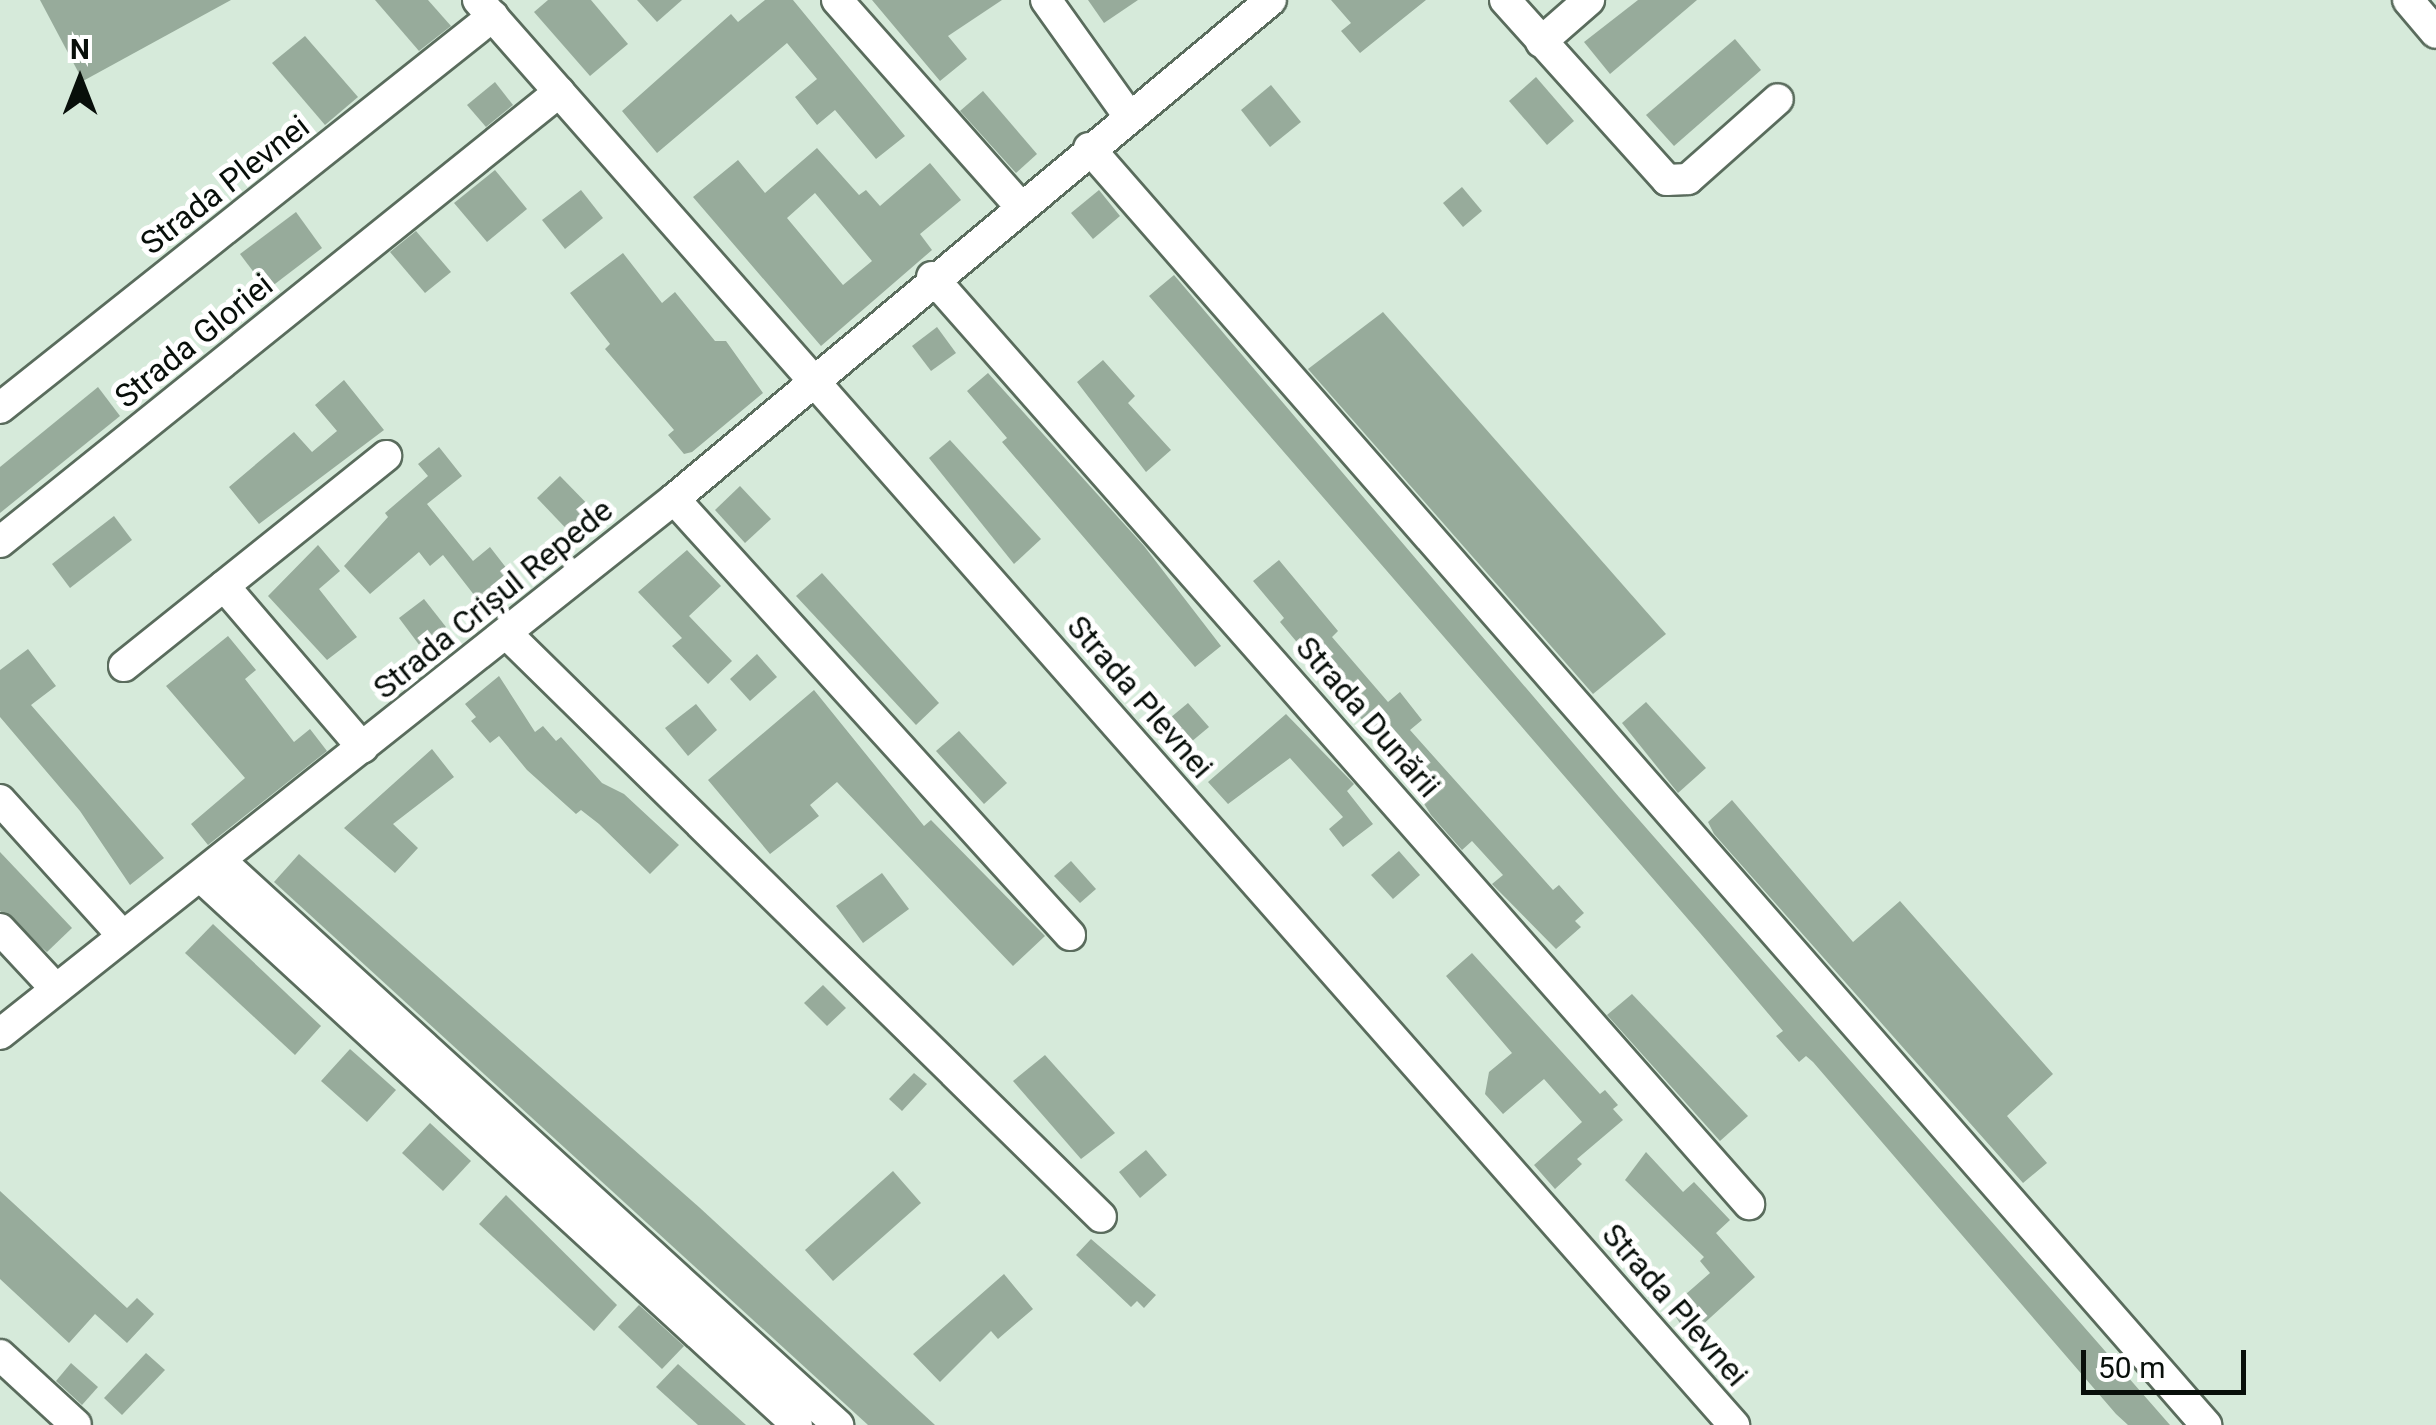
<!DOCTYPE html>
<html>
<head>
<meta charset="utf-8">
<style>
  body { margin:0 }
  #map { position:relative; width:2436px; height:1425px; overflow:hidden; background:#d6eada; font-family:Roboto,sans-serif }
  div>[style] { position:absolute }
  .building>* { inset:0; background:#97ab9b }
  .roads { filter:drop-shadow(2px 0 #5a6c5d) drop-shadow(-2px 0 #5a6c5d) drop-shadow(0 2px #5a6c5d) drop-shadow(0 -2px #5a6c5d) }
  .minor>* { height:30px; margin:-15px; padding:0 15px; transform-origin:15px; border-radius:15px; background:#fff }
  span { translate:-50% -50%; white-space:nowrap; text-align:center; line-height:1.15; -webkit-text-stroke:10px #fff; paint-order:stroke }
  .street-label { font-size:32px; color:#080f0a }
  .north { position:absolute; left:30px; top:30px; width:100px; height:100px; -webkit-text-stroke:8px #fff; paint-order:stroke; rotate:0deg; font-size:28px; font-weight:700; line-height:40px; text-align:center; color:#080f0a }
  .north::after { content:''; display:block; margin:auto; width:35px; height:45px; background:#080f0a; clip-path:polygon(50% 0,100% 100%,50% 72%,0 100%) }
  .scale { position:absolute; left:2081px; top:1350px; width:165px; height:45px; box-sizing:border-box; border:5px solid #080f0a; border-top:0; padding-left:12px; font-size:30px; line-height:35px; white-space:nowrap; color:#080f0a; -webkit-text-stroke:8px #fff; paint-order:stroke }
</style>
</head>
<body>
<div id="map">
  <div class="building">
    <i style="clip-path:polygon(40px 0,231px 0,83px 81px)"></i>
    <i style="clip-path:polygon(375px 0,428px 0,451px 26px,419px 51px)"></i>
    <i style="clip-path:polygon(548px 0,591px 0,628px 44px,590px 76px,534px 12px)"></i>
    <i style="clip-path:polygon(637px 0,682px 0,657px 22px)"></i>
    <i style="clip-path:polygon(765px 0,793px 0,905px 136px,876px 159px,835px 110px,817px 125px,795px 97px,817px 79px,787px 43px,657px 153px,622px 111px,731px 14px,738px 22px)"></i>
    <i style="clip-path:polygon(872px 0,1002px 0,948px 36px,967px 59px,940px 81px)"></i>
    <i style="clip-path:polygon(1088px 0,1138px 0,1104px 23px)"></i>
    <i style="clip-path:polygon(1331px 0,1426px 0,1360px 53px,1341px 31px,1351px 23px)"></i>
    <i style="clip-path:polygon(1638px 0,1697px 0,1610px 74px,1584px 42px)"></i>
    <i style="clip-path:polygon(305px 36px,358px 97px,325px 125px,272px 63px)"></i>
    <i style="clip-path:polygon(1735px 39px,1761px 70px,1674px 146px,1646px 115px)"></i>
    <i style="clip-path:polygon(1536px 77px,1574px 121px,1547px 145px,1509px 101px)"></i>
    <i style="clip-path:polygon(495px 82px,513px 105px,486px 127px,467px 105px)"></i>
    <i style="clip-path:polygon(1271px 85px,1301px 122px,1270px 147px,1241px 110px)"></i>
    <i style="clip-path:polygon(983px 91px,1037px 154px,1016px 173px,960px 111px)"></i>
    <i style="clip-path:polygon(evenodd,817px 148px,859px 195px,866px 190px,880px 206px,930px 163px,961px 200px,920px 234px,932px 250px,821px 346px,693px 197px,738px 160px,765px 193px,817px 148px,815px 193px,872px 261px,843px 285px,787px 218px,815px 193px)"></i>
    <i style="clip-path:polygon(495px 170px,527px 209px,487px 242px,454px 203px)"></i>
    <i style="clip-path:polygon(1462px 187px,1482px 211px,1463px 227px,1443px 203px)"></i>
    <i style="clip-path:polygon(581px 190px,603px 218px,565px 249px,542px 220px)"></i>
    <i style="clip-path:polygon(1099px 190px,1120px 216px,1093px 239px,1071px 213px)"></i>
    <i style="clip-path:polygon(296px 212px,322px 248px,267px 290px,240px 254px)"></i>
    <i style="clip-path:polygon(416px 231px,451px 272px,425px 293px,390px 252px)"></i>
    <i style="clip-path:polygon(623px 253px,662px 303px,675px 292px,715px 341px,726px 341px,763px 393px,692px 452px,684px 454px,668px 435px,674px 430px,605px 349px,610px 344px,570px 293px)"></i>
    <i style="clip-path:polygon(1174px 275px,1619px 797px,2170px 1425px,2128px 1425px,2116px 1414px,1813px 1062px,1806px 1056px,1799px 1062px,1776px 1036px,1783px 1031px,1700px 933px,1149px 296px)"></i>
    <i style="clip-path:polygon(1383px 312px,1666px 634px,1593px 694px,1308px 369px)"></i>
    <i style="clip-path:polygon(937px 327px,956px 353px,931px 371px,912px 346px)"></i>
    <i style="clip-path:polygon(1103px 360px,1135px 396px,1128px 403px,1171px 450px,1146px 472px,1077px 382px)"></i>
    <i style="clip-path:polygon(988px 373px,1144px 546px,1221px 646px,1195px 667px,1002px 442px,1007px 438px,967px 391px)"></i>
    <i style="clip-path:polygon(344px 380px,384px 430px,259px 524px,229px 487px,294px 432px,312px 452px,337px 431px,315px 405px)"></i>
    <i style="clip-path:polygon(98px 387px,120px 416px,0 513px,0 467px)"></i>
    <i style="clip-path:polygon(950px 440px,1041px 539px,1014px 564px,929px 458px)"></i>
    <i style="clip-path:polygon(439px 447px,462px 476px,427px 504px,473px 561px,490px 547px,511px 574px,478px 600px,443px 555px,430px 566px,419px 552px,370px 594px,344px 566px,388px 517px,385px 513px,428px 476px,418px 464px)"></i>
    <i style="clip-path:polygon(560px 476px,601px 518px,577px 540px,537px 498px)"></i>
    <i style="clip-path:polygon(740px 486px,771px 519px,745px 543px,715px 510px)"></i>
    <i style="clip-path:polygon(114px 516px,132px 540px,70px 588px,52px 564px)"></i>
    <i style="clip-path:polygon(318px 545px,340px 571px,319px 589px,357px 637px,327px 660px,268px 596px)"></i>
    <i style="clip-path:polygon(687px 550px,721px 586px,689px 616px,732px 661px,708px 684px,672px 646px,682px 638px,638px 592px)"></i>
    <i style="clip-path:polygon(1279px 560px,1338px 631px,1332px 637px,1388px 702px,1400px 692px,1422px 720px,1410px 730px,1553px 890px,1559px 885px,1584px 913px,1575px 921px,1581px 927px,1556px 949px,1492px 884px,1503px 875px,1472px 841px,1462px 850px,1431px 815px,1400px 765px,1280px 622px,1284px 618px,1253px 581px)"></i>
    <i style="clip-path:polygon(822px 573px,939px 703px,916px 725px,796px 596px)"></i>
    <i style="clip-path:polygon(424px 599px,446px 627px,420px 646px,399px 618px)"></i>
    <i style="clip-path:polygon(228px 636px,256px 670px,245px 679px,294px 742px,310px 729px,327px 751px,208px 845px,191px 824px,245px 778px,166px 686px)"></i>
    <i style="clip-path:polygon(28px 649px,56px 686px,31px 705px,164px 858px,130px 885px,80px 811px,0 717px,0 670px)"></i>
    <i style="clip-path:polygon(757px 654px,777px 677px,750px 701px,730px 679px)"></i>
    <i style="clip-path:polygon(499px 676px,535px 732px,543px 726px,556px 741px,561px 737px,602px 783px,624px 794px,679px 845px,650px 874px,599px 824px,581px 810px,576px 814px,527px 770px,499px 736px,490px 743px,471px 721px,476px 717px,465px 704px)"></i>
    <i style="clip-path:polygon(814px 690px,924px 826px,931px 820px,1045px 936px,1013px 966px,837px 782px,810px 805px,819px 816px,770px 854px,708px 780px)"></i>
    <i style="clip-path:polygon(1646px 702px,1706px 768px,1678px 793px,1622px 723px)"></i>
    <i style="clip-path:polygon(1188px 703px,1209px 727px,1179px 752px,1158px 728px)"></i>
    <i style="clip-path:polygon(696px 704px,717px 730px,688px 756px,665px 728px)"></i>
    <i style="clip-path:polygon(1286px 714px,1354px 784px,1347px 791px,1373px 824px,1343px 847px,1329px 829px,1343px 817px,1290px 758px,1228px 804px,1208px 782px)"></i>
    <i style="clip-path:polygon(959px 731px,1007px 783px,984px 804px,936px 751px)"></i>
    <i style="clip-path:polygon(432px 749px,454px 777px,393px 824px,418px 848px,395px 873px,344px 828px)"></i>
    <i style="clip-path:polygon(1732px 800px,1853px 942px,1900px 901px,2053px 1074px,2007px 1116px,2047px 1163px,2023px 1183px,1714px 834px,1708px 822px)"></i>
    <i style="clip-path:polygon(1399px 851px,1420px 875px,1393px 899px,1371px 875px)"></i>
    <i style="clip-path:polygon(0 852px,72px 928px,47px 952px,0 911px)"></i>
    <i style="clip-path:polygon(299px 854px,700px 1208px,935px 1425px,868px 1425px,274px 882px)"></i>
    <i style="clip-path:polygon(1071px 861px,1096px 889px,1080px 903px,1054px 876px)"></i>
    <i style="clip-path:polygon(882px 873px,909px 909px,863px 943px,836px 906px)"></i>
    <i style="clip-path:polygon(213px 924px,321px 1026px,295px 1055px,185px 953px)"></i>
    <i style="clip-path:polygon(1472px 953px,1600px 1094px,1605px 1090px,1618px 1105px,1613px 1109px,1623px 1120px,1577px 1159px,1582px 1164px,1555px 1189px,1534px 1165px,1582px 1122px,1544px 1079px,1503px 1114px,1485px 1094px,1489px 1072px,1512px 1053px,1446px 976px)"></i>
    <i style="clip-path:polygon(823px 985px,846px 1008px,827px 1026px,804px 1003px)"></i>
    <i style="clip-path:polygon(1632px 994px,1748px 1116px,1720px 1141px,1607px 1015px)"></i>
    <i style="clip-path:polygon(350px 1049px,396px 1090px,367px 1122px,321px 1081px)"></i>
    <i style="clip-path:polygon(1045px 1055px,1115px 1133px,1081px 1159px,1013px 1081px)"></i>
    <i style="clip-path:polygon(914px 1073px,927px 1084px,902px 1111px,889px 1099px)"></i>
    <i style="clip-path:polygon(430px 1123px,471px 1161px,443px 1191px,402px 1153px)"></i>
    <i style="clip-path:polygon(1146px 1150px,1167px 1175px,1140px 1198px,1119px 1172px)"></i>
    <i style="clip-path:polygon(1646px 1152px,1683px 1192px,1694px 1182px,1730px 1220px,1716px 1233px,1755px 1277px,1689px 1337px,1670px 1308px,1710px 1273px,1700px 1261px,1704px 1257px,1625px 1180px)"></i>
    <i style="clip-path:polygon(893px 1171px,921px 1203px,833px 1281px,805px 1250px)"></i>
    <i style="clip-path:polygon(0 1191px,127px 1308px,137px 1298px,154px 1314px,127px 1343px,95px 1314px,69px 1343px,0 1279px)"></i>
    <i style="clip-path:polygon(506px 1195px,617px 1305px,594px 1331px,479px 1224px)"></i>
    <i style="clip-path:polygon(1091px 1239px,1156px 1295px,1144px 1308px,1137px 1301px,1131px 1307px,1076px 1255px)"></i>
    <i style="clip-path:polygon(1004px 1274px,1033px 1309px,998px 1339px,991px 1331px,940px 1382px,913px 1354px)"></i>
    <i style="clip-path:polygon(639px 1305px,684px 1346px,662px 1369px,618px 1327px)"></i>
    <i style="clip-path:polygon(146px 1353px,165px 1370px,122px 1415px,104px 1398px)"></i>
    <i style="clip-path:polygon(71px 1363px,98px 1387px,82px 1405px,56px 1381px)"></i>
    <i style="clip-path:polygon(678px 1364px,746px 1425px,698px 1425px,656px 1387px)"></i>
  </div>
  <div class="roads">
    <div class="minor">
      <i style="left:478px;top:0;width:1900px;rotate:48.61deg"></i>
      <i style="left:837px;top:0;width:274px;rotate:48.4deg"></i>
      <i style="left:1046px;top:0;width:141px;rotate:54.5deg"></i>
      <i style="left:1505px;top:0;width:242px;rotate:48deg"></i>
      <i style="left:1667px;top:180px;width:21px;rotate:-3deg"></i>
      <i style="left:1688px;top:179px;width:120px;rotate:-41.6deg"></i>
      <i style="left:2408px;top:0;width:43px;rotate:49.7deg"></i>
      <i style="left:1541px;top:42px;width:64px;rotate:-41.2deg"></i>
      <i style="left:1089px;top:148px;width:1697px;rotate:48.82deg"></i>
      <i style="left:932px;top:277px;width:1236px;rotate:48.61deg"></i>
      <i style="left:0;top:408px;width:630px;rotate:-38.49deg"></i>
      <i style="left:674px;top:499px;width:589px;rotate:47.75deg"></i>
      <i style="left:0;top:542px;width:718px;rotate:-38.83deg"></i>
      <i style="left:224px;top:586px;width:213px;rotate:49.4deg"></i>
      <i style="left:507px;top:634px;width:832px;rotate:44.46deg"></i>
      <i style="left:124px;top:666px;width:336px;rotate:-38.7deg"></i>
      <i style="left:0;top:800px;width:183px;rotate:47.9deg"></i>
      <i style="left:222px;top:862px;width:835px;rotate:42.43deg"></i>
      <i style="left:202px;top:878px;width:808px;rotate:42.59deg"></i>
      <i style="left:0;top:929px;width:82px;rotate:47deg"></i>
      <i style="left:0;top:1034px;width:861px;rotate:-38.44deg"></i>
      <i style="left:674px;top:499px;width:778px;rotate:-39.89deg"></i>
      <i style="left:0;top:1355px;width:103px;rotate:42.6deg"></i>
    </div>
  </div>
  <div class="street-label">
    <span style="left:225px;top:185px;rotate:-38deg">Strada Plevnei</span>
    <span style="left:194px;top:341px;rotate:-39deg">Strada Gloriei</span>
    <span style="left:493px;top:599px;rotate:-39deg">Strada Crișul Repede</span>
    <span style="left:1140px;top:697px;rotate:49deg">Strada Plevnei</span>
    <span style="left:1368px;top:717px;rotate:49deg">Strada Dunării</span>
    <span style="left:1675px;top:1305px;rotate:49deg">Strada Plevnei</span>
  </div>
  <div class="north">N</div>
  <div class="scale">50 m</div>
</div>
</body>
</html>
